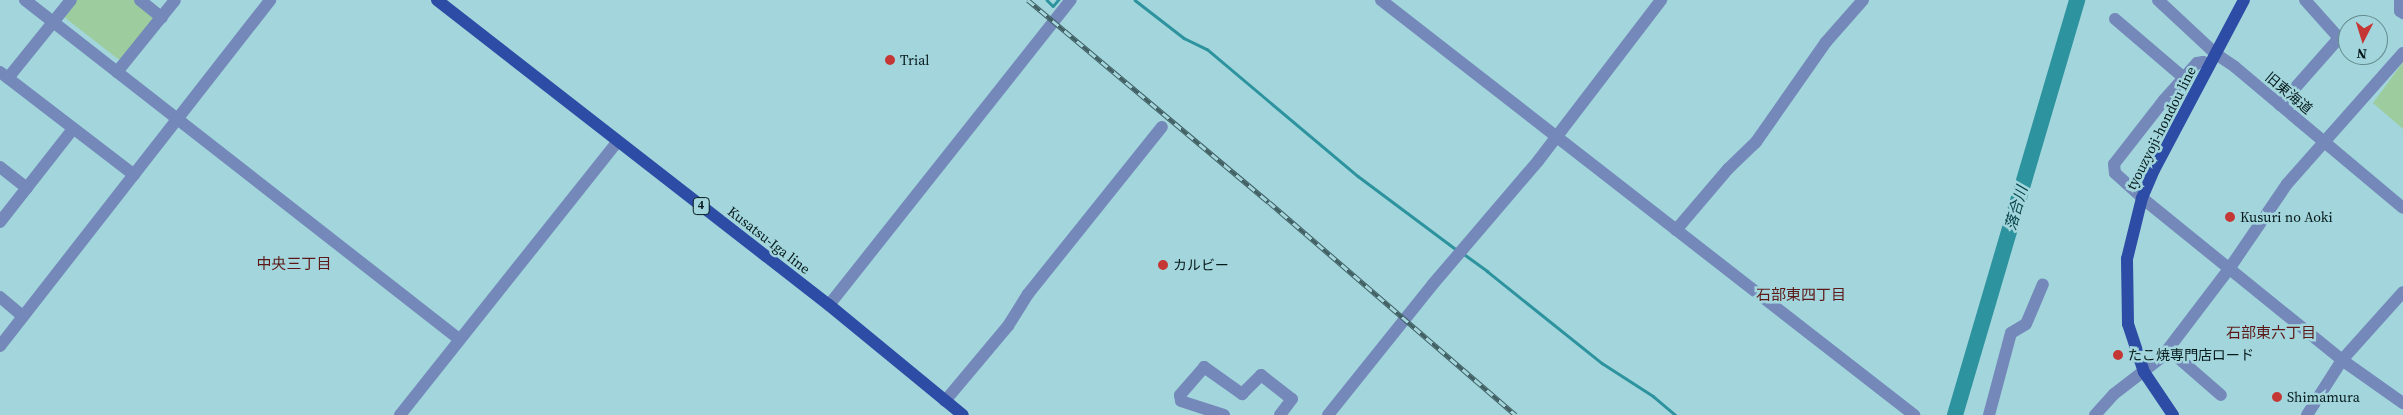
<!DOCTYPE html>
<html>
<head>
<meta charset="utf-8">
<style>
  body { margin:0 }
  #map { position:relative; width:2403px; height:415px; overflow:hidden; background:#a3d6dc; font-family:"Source Serif 4","Noto Sans JP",serif }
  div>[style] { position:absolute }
  .green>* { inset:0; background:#9dcd9f }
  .stream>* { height:2.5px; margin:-1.25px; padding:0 1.25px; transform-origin:1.25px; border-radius:1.25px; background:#2d939e }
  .river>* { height:16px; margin:-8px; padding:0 8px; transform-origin:8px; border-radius:8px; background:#2d939e }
  .minor>* { height:12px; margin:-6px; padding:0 6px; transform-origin:6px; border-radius:6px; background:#7489ba }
  .major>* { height:12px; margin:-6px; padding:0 6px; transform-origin:6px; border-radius:6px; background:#2d4ca5 }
  .rail>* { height:4.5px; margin-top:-2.25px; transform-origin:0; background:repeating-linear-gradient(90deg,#a3d6dc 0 8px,#416064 0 16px); box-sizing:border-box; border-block:1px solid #416064 }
  .dots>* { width:14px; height:14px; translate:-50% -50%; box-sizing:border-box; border:2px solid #a3d6dc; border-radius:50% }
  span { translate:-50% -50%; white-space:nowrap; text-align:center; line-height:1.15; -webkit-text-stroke:5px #a3d6dc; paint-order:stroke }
  .shield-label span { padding:1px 4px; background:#a3d6dc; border:1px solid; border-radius:4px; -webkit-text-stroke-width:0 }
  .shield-label { font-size:12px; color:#061a1c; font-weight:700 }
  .poi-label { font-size:14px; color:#061a1c }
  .left { translate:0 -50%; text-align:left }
  .street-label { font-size:14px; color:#061a1c }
  .water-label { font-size:15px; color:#003e45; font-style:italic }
  .neighbourhood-label { font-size:15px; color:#5c1816 }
  .north { position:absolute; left:2338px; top:15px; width:50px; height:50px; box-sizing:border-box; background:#a3d6dc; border:1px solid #648b8f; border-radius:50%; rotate:185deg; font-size:14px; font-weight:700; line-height:20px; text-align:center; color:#061a1c }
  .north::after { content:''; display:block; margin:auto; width:18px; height:22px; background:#c53735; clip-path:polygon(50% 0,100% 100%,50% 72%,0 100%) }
</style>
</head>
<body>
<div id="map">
  <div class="green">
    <i style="clip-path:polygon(77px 0,134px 0,155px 17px,122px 59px,118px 59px,64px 17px)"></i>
    <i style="clip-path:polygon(2403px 62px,2403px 129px,2373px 103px)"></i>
  </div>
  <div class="stream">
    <i style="left:1047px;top:0;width:8px;rotate:45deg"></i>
    <i style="left:1053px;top:6px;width:8px;rotate:-50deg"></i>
    <i style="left:1135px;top:0;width:62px;rotate:37.8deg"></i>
    <i style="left:1184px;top:38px;width:25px;rotate:26deg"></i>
    <i style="left:1207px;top:49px;width:197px;rotate:40.1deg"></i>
    <i style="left:1358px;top:176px;width:124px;rotate:36.8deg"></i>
    <i style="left:1464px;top:254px;width:29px;rotate:36deg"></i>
    <i style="left:1487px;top:271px;width:147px;rotate:38.7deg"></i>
    <i style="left:1602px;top:363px;width:61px;rotate:32.9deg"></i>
    <i style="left:1653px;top:396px;width:30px;rotate:40deg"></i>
  </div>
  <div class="river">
    <i style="left:1955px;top:415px;width:433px;rotate:-73.6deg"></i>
  </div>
  <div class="minor">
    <i style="left:25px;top:0;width:551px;rotate:37.99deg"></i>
    <i style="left:140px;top:0;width:28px;rotate:39deg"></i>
    <i style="left:1381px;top:0;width:676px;rotate:37.9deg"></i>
    <i style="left:2158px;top:0;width:79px;rotate:43deg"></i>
    <i style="left:2216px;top:54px;width:23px;rotate:34deg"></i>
    <i style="left:2235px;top:67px;width:219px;rotate:40deg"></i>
    <i style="left:2400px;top:0;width:11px;rotate:90deg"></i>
    <i style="left:2400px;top:11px;width:4px;rotate:34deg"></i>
    <i style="left:2115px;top:19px;width:91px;rotate:40.5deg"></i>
    <i style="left:2209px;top:66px;width:7px;rotate:-146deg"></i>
    <i style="left:2203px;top:62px;width:6px;rotate:171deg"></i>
    <i style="left:2197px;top:63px;width:50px;rotate:131.7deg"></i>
    <i style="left:2164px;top:100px;width:81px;rotate:128deg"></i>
    <i style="left:2114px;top:164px;width:9px;rotate:84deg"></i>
    <i style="left:2115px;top:173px;width:43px;rotate:42.2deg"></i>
    <i style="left:2147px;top:202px;width:251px;rotate:39deg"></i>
    <i style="left:2342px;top:360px;width:75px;rotate:35.2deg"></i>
    <i style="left:0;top:72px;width:169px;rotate:37.5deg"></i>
    <i style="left:117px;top:72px;width:92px;rotate:-51.1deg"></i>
    <i style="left:8px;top:78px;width:100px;rotate:-51.1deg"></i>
    <i style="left:2280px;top:105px;width:89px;rotate:-48.6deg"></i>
    <i style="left:2339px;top:38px;width:51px;rotate:-131.8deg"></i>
    <i style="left:0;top:167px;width:34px;rotate:38deg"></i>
    <i style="left:0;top:222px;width:118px;rotate:-51.9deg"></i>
    <i style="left:1676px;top:230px;width:80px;rotate:-49.6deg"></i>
    <i style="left:1728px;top:169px;width:39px;rotate:-44deg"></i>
    <i style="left:1756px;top:142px;width:122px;rotate:-55deg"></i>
    <i style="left:1826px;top:42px;width:56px;rotate:-48.6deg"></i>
    <i style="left:0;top:297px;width:30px;rotate:40deg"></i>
    <i style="left:829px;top:305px;width:389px;rotate:-51.6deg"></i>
    <i style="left:0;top:346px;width:439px;rotate:-52deg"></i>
    <i style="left:2168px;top:349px;width:70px;rotate:41deg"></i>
    <i style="left:945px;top:401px;width:98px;rotate:-50deg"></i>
    <i style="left:1008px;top:326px;width:38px;rotate:-58deg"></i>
    <i style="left:1028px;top:294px;width:214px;rotate:-51.3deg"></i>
    <i style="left:400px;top:415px;width:349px;rotate:-51.5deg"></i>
    <i style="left:1224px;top:415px;width:45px;rotate:-162deg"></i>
    <i style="left:1181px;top:401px;width:6px;rotate:-99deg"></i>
    <i style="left:1180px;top:395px;width:37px;rotate:-49deg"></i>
    <i style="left:1204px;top:367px;width:47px;rotate:35.4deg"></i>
    <i style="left:1242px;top:394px;width:27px;rotate:-45deg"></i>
    <i style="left:1261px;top:375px;width:39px;rotate:38deg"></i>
    <i style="left:1292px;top:399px;width:20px;rotate:127deg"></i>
    <i style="left:1328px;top:415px;width:168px;rotate:-51.3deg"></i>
    <i style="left:1433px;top:284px;width:162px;rotate:-49.5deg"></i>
    <i style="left:1538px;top:161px;width:203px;rotate:-52.6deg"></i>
    <i style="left:1989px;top:415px;width:85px;rotate:-75deg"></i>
    <i style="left:2011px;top:333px;width:17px;rotate:-31deg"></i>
    <i style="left:2026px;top:324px;width:43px;rotate:-67deg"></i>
    <i style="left:2095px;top:415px;width:28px;rotate:-48deg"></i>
    <i style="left:2114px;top:394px;width:61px;rotate:-37.6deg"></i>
    <i style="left:2162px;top:357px;width:111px;rotate:-52.7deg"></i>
    <i style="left:2229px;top:269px;width:103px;rotate:-55.7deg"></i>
    <i style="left:2287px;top:184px;width:175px;rotate:-48.5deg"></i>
    <i style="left:2307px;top:415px;width:65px;rotate:-57.5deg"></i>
    <i style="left:2342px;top:360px;width:91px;rotate:-48.1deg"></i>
  </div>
  <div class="major">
    <i style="left:437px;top:0;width:497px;rotate:37.9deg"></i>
    <i style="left:829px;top:305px;width:173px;rotate:39.4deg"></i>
    <i style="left:2173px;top:415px;width:52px;rotate:-124deg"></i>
    <i style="left:2144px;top:372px;width:51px;rotate:-108.4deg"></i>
    <i style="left:2128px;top:324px;width:65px;rotate:-90.9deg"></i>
    <i style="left:2127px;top:259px;width:63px;rotate:-76.2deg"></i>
    <i style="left:2142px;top:198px;width:30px;rotate:-67deg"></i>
    <i style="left:2154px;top:170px;width:192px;rotate:-62.1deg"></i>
  </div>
  <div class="rail">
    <i style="left:1028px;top:0;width:314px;rotate:40deg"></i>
    <i style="left:1269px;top:202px;width:326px;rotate:40.8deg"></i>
  </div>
  <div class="dots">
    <i style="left:890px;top:60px;background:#c53735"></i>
    <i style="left:2230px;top:217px;background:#c53735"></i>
    <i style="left:1163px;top:265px;background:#c53735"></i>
    <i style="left:2118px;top:355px;background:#c53735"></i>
    <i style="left:2277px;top:397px;background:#c53735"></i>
  </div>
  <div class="shield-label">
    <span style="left:701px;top:206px">4</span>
  </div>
  <div class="poi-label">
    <span class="left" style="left:900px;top:60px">Trial</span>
    <span class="left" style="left:2240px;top:217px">Kusuri no Aoki</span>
    <span class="left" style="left:1173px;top:265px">カルビー</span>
    <span class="left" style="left:2128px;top:355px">たこ焼専門店ロード</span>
    <span class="left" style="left:2287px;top:397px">Shimamura</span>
  </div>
  <div class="street-label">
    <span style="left:2289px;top:93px;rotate:40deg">旧東海道</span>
    <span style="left:2161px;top:128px;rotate:-63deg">tyouzyoji-hondou line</span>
    <span style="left:769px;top:240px;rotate:38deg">Kusatsu-Iga line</span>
  </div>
  <div class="water-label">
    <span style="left:2016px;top:208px;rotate:-74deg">落合川</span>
  </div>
  <div class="neighbourhood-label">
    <span style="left:294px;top:264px">中央三丁目</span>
    <span style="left:1801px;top:295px">石部東四丁目</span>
    <span style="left:2271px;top:333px">石部東六丁目</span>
  </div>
  <div class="north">N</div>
</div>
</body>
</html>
